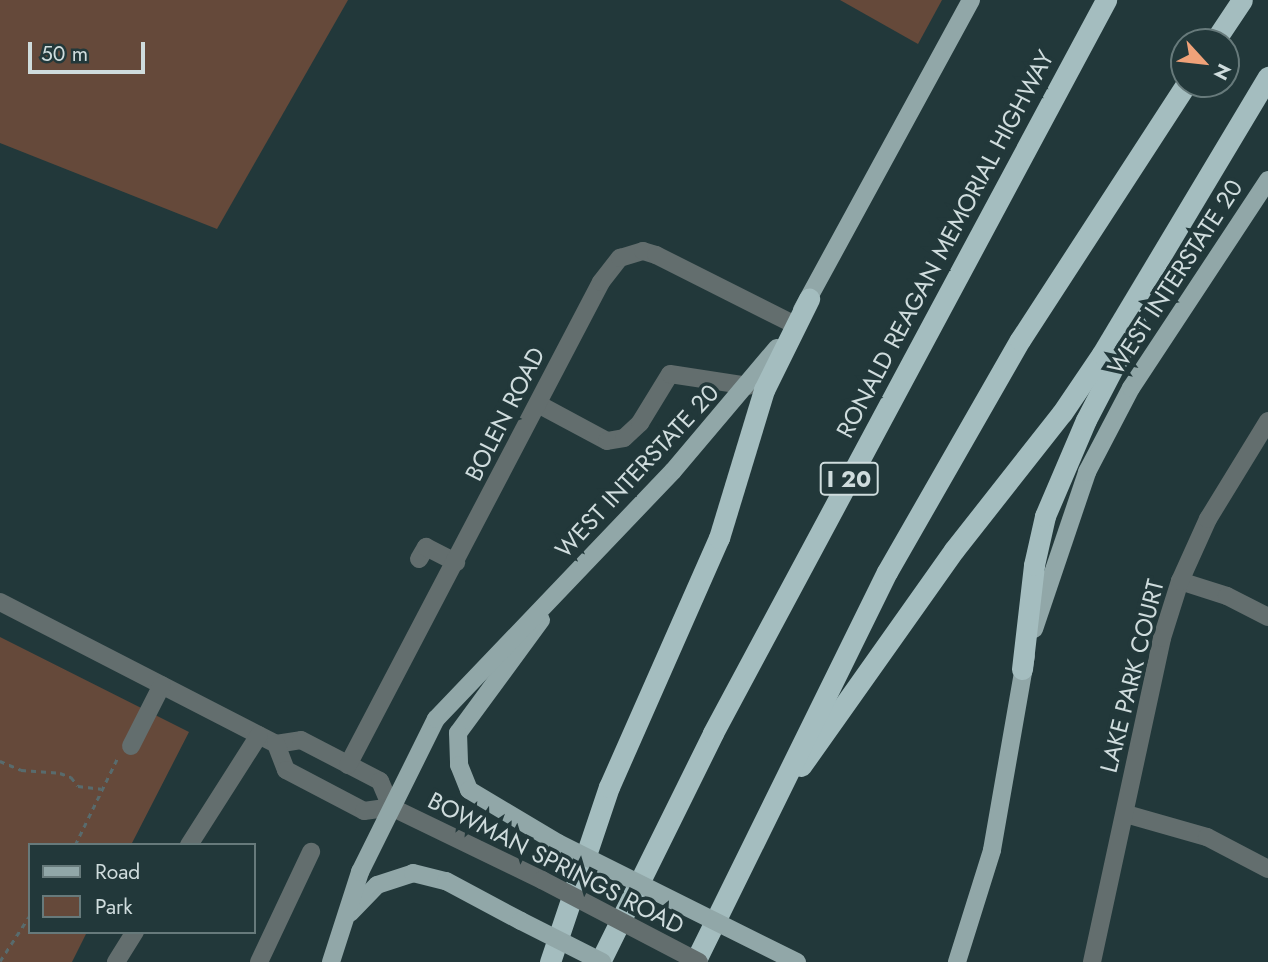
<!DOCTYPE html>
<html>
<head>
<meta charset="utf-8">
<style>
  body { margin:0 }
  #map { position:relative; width:1268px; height:962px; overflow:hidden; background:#22383a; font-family:Jost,sans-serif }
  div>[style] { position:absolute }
  .green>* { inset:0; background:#65493a }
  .path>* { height:2.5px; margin-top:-1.25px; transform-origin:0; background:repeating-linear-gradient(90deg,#586b6d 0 5px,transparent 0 10px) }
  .minor>* { height:18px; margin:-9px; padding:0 9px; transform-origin:9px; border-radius:9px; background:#636e6e }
  .major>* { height:18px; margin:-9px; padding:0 9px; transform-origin:9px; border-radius:9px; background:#91a7a8 }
  .highway>* { height:21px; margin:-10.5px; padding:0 10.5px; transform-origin:10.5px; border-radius:10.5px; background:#a4bdbf }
  .minor-bridge>* { height:18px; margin:-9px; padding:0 9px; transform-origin:9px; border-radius:9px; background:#636e6e }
  .major-bridge>* { height:18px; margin:-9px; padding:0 9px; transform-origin:9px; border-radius:9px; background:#91a7a8 }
  span { translate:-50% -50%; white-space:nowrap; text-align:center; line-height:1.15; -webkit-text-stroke:7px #22383a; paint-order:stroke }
  .shield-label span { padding:2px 5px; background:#22383a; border:2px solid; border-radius:5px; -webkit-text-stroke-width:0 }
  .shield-label { font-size:23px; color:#cfdcdd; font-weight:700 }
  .street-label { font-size:24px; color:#cfdcdd }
  .legend { position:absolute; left:28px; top:843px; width:228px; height:91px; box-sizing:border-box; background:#22383a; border:2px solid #677a7b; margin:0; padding:9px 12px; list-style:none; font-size:21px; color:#cfdcdd }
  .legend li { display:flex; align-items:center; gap:14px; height:35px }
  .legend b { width:35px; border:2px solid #677a7b }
  .north { position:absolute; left:1170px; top:28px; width:70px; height:70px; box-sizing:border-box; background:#22383a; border:2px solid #677a7b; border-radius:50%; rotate:117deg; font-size:19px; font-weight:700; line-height:28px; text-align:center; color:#cfdcdd }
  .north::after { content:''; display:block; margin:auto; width:24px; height:32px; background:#f0a279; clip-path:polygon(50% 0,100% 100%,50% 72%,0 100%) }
  .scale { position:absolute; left:28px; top:42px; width:117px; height:32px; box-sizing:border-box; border:4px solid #cfdcdd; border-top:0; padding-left:9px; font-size:21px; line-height:24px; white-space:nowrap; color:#cfdcdd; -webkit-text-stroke:5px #22383a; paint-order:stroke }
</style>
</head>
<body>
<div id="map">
  <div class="green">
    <i style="clip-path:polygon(0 0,348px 0,217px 229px,0 143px)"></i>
    <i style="clip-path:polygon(840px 0,942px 0,918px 44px)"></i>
    <i style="clip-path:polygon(0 637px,189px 732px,131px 845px,30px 845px,30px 932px,87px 932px,72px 962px,0 962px)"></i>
  </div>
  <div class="path">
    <i style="left:0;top:761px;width:23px;rotate:23deg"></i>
    <i style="left:21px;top:770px;width:39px;rotate:4deg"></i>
    <i style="left:60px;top:773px;width:12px;rotate:20deg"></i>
    <i style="left:71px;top:777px;width:11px;rotate:52deg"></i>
    <i style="left:78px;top:786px;width:23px;rotate:7deg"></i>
    <i style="left:75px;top:845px;width:98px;rotate:-64deg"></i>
    <i style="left:0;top:961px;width:55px;rotate:-56.9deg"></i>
  </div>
  <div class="minor">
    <i style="left:538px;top:404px;width:78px;rotate:28.2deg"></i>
    <i style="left:607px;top:441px;width:17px;rotate:-10deg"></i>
    <i style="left:624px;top:438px;width:22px;rotate:-43deg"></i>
    <i style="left:640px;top:423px;width:57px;rotate:-58.5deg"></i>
    <i style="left:670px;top:374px;width:79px;rotate:8.7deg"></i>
    <i style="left:419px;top:559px;width:14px;rotate:-60deg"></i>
    <i style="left:426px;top:547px;width:34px;rotate:27deg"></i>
    <i style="left:1180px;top:581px;width:49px;rotate:17.7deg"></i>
    <i style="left:1227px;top:596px;width:46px;rotate:27.1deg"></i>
    <i style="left:0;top:602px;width:310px;rotate:27.2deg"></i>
    <i style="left:276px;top:744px;width:25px;rotate:-9deg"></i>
    <i style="left:301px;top:740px;width:89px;rotate:27.4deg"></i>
    <i style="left:380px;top:781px;width:28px;rotate:67deg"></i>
    <i style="left:276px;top:744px;width:28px;rotate:69deg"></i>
    <i style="left:286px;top:770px;width:88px;rotate:27.7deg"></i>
    <i style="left:364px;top:811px;width:27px;rotate:-8deg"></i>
    <i style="left:131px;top:746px;width:68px;rotate:-63.1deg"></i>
    <i style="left:348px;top:765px;width:545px;rotate:-62.35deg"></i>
    <i style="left:601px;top:282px;width:31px;rotate:-52deg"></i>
    <i style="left:620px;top:258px;width:24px;rotate:-17deg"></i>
    <i style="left:643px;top:251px;width:14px;rotate:17deg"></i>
    <i style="left:656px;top:255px;width:153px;rotate:26.7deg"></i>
    <i style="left:391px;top:807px;width:168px;rotate:25.8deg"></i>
    <i style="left:1126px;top:814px;width:84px;rotate:15.9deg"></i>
    <i style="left:1207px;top:837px;width:69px;rotate:27.7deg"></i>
    <i style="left:189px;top:845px;width:130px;rotate:-57.5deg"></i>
    <i style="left:116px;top:962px;width:36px;rotate:-58deg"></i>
    <i style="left:259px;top:962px;width:122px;rotate:-64.7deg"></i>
    <i style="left:1092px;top:962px;width:331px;rotate:-77.8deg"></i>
    <i style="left:1162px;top:638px;width:60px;rotate:-72.5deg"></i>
    <i style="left:1180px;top:581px;width:68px;rotate:-65.7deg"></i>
    <i style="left:1208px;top:519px;width:115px;rotate:-58.5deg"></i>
  </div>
  <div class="major">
    <i style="left:802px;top:310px;width:353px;rotate:-61.4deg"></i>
    <i style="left:541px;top:620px;width:140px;rotate:126.3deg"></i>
    <i style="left:458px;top:733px;width:32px;rotate:88deg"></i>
    <i style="left:459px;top:765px;width:27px;rotate:68deg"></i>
    <i style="left:469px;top:790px;width:104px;rotate:30.8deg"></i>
    <i style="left:1034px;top:629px;width:166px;rotate:-71.3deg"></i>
    <i style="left:1087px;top:472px;width:95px;rotate:-62.4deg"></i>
    <i style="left:1131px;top:388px;width:249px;rotate:-56.6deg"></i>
    <i style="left:350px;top:913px;width:39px;rotate:-46deg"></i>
    <i style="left:377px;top:885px;width:38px;rotate:-18deg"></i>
    <i style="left:413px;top:873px;width:34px;rotate:14deg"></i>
    <i style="left:446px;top:881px;width:85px;rotate:28.1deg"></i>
    <i style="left:331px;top:962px;width:95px;rotate:-72.1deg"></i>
    <i style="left:360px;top:872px;width:171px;rotate:-63.6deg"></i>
    <i style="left:436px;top:719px;width:343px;rotate:-46.3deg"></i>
    <i style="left:673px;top:471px;width:161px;rotate:-49.8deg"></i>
    <i style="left:957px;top:962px;width:117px;rotate:-72.6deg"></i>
    <i style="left:992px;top:850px;width:197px;rotate:-80.1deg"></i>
  </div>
  <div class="highway">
    <i style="left:1214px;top:42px;width:50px;rotate:-56.3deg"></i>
    <i style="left:1022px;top:669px;width:105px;rotate:-83.4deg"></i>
    <i style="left:1034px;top:565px;width:50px;rotate:-77.3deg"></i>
    <i style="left:1045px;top:516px;width:104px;rotate:-66.9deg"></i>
    <i style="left:1086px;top:420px;width:108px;rotate:-62.5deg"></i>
    <i style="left:801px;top:766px;width:265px;rotate:-54.7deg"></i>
    <i style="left:954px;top:550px;width:174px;rotate:-51.8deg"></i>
    <i style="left:1062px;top:413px;width:71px;rotate:-55.9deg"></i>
    <i style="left:1102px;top:354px;width:323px;rotate:-59.1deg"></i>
    <i style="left:550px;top:962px;width:185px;rotate:-71.4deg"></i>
    <i style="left:609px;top:787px;width:272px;rotate:-66.2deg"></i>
    <i style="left:719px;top:538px;width:155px;rotate:-73.1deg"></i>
    <i style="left:764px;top:390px;width:102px;rotate:-63.7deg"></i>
    <i style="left:600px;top:962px;width:255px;rotate:-63.7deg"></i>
    <i style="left:713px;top:733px;width:832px;rotate:-61.8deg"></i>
    <i style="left:695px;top:962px;width:435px;rotate:-63.8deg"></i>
    <i style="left:887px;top:572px;width:267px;rotate:-60.2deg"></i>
    <i style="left:1020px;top:340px;width:305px;rotate:-57deg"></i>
  </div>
  <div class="minor-bridge">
    <i style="left:542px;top:880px;width:177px;rotate:27.6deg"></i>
  </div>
  <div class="major-bridge">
    <i style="left:558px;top:843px;width:267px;rotate:26.5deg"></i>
    <i style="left:521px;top:921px;width:91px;rotate:26.8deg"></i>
  </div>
  <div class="shield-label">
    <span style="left:849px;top:479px">I 20</span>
  </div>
  <div class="street-label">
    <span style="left:945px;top:244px;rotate:-62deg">RONALD REAGAN MEMORIAL HIGHWAY</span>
    <span style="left:1175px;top:277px;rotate:-57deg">WEST INTERSTATE 20</span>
    <span style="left:505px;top:414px;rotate:-63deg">BOLEN ROAD</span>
    <span style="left:637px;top:471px;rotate:-47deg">WEST INTERSTATE 20</span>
    <span style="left:1132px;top:676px;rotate:-76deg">LAKE PARK COURT</span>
    <span style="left:556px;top:863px;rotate:27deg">BOWMAN SPRINGS ROAD</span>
  </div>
  <ul class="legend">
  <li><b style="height:9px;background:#91a7a8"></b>Road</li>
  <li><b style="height:19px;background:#65493a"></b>Park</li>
  </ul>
  <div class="north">N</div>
  <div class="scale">50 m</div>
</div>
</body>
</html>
